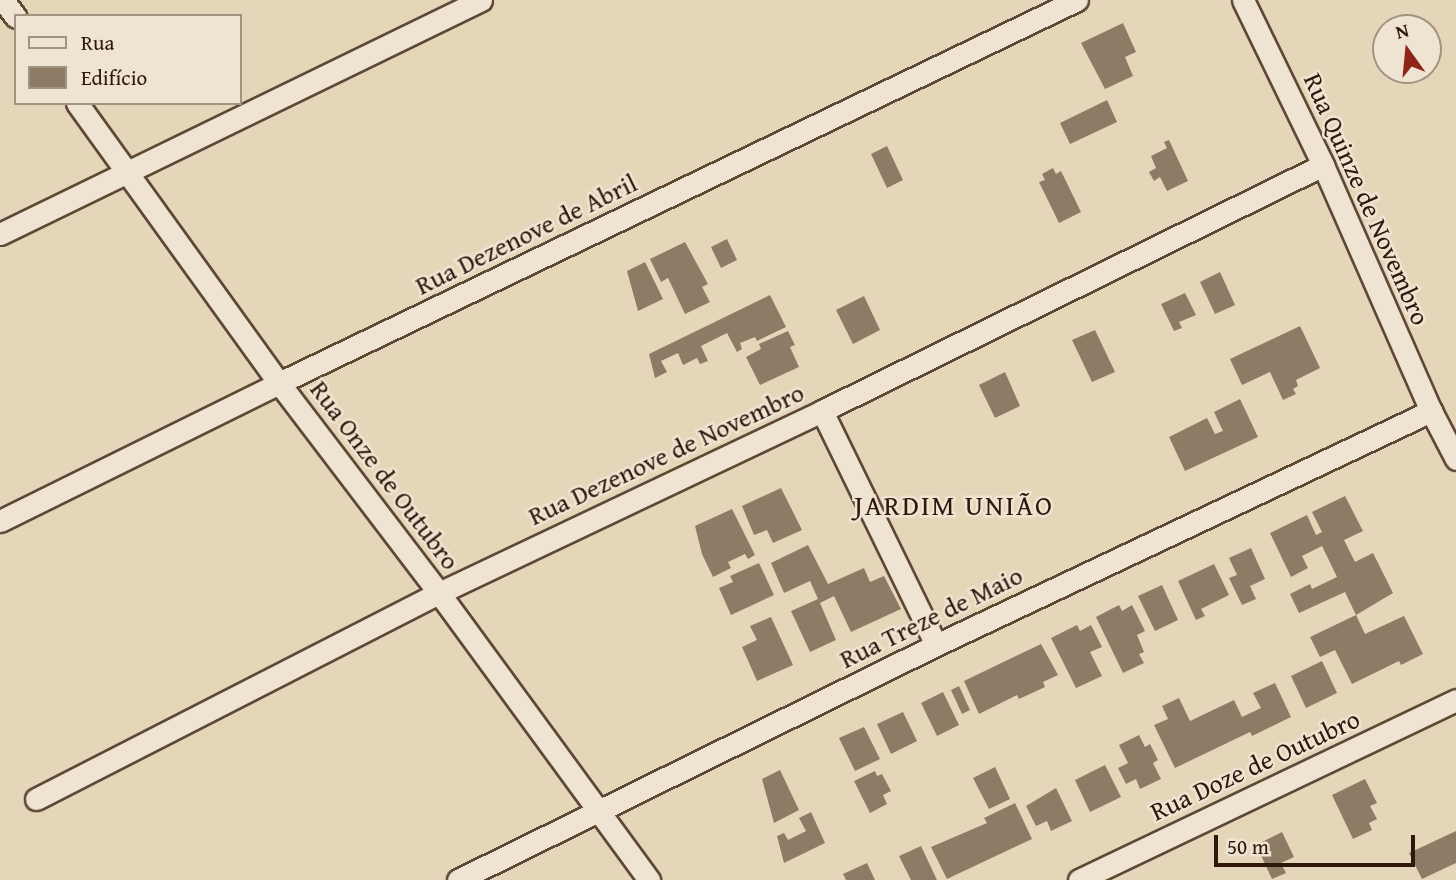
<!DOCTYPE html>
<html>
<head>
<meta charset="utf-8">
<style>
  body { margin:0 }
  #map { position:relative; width:1456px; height:880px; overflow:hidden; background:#e6d6b9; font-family:"Gentium Book Plus",serif }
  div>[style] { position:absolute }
  .building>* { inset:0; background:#8e7b65 }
  .roads { filter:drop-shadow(2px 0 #5d4836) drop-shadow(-2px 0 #5d4836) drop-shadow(0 2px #5d4836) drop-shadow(0 -2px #5d4836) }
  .street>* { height:21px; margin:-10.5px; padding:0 10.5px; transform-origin:10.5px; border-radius:10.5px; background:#efe4d2 }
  span { translate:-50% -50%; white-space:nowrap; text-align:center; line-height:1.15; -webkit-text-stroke:5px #efe4d2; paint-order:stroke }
  .street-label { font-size:26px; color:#2f180b }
  .neighbourhood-label { font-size:28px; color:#2f180b; letter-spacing:2px }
  .legend { position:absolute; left:14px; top:14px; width:228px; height:91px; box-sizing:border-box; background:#efe4d2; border:2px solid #a29282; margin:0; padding:9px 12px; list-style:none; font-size:21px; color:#2f180b }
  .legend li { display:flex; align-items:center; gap:14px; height:35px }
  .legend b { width:35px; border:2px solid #a29282 }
  .north { position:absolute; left:1372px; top:14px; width:70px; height:70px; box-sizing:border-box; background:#efe4d2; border:2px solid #a29282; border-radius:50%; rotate:345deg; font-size:19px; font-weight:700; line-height:28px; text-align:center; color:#2f180b }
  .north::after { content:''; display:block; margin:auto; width:24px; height:32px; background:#8f2418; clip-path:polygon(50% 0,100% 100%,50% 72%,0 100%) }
  .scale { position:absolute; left:1214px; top:835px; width:201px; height:32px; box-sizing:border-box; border:4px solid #2f180b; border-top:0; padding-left:9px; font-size:21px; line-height:24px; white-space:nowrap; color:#2f180b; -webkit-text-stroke:5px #efe4d2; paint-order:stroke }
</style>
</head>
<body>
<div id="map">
  <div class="building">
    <i style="clip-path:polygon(1123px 23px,1136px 52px,1125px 57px,1133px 76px,1105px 89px,1081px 43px)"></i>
    <i style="clip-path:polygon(1107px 100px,1117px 122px,1070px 144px,1060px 123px)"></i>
    <i style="clip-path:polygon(1169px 140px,1188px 181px,1167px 191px,1160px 177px,1154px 181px,1149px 172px,1156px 168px,1151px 156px,1167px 148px,1164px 142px)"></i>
    <i style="clip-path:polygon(887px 146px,903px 180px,887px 188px,871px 154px)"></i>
    <i style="clip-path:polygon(1053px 168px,1056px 174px,1061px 171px,1081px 212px,1059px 223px,1039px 182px,1045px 180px,1042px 174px)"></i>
    <i style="clip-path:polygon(727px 239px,737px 260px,721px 268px,711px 247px)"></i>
    <i style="clip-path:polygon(685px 242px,708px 284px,702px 287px,710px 302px,685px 314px,668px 278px,661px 282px,650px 259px)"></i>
    <i style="clip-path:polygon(645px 262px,663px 299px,638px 311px,627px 271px)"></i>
    <i style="clip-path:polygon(1220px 272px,1235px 305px,1215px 314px,1200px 282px)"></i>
    <i style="clip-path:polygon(1185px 293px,1196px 315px,1179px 322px,1182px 328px,1174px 331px,1161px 304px)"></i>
    <i style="clip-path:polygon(770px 295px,786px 327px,757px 341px,755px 337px,740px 343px,742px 349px,737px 352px,727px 333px,701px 346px,708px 361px,700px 364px,697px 358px,683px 365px,678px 353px,661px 361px,667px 372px,655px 378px,649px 354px)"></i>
    <i style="clip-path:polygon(864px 296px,880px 330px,853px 344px,836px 310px)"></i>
    <i style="clip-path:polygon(1300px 326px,1320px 368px,1296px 380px,1298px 386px,1293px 389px,1296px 394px,1283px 400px,1270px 372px,1242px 385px,1230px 359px)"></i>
    <i style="clip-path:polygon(1095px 330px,1115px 372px,1092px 382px,1072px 340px)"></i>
    <i style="clip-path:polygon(788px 331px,795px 345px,790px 347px,799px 367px,760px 385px,746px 357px,761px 349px,759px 344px)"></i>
    <i style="clip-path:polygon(1005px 372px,1020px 406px,995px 418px,979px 385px)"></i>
    <i style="clip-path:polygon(1240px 399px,1258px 437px,1185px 471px,1169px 437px,1207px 418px,1215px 434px,1223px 431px,1214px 412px)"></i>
    <i style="clip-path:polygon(781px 488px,802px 530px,773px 543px,767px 530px,754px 535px,742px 506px)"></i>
    <i style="clip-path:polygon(1345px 496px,1363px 531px,1344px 540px,1355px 562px,1373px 553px,1393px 593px,1356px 615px,1365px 634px,1404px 616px,1423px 654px,1401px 665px,1399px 661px,1352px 684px,1335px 650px,1320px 657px,1310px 637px,1356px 615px,1345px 592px,1299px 613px,1290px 594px,1310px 584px,1312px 589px,1337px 577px,1322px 546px,1302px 556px,1308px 568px,1291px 577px,1270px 533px,1307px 515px,1316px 535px,1322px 532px,1312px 512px)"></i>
    <i style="clip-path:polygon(732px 509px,755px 555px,748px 559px,745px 554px,728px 562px,731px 568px,713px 577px,702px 554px,695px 526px)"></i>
    <i style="clip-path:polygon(808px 545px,828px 584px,864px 568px,870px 582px,884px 576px,901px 609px,851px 632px,834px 596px,820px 603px,836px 640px,810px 652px,791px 611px,818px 599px,810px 581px,784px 593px,771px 563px)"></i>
    <i style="clip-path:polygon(1251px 548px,1265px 579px,1250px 586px,1256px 599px,1242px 605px,1229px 578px,1237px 575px,1229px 558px)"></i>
    <i style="clip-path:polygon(759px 563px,774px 595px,731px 615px,719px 588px,733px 582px,730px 576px)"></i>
    <i style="clip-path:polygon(1214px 564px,1229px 595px,1201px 609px,1205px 616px,1196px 620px,1178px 581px)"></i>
    <i style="clip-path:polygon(1162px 585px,1178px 620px,1155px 631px,1138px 596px)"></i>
    <i style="clip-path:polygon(1119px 605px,1122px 611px,1132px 605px,1145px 631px,1137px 635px,1144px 652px,1139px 654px,1144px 663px,1123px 673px,1096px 617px)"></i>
    <i style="clip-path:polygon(771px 617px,793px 665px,757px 681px,742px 647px,757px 640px,750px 626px)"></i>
    <i style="clip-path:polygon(1077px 625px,1080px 631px,1091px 625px,1102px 647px,1090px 652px,1102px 676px,1076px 688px,1051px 638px)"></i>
    <i style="clip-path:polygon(1041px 644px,1058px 675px,1043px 682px,1045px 687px,1019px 699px,1017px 695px,979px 714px,964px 681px)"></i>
    <i style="clip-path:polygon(1322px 661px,1337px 693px,1306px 708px,1291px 676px)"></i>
    <i style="clip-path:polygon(1275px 683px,1291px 717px,1252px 736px,1250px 732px,1175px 768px,1154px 725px,1168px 719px,1162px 706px,1179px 698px,1190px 721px,1234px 700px,1242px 717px,1261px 708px,1253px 693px)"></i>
    <i style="clip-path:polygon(959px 686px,970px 710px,962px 714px,951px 690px)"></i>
    <i style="clip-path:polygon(943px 692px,959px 725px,937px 736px,921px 703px)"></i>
    <i style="clip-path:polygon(903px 712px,917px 741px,891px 754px,877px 724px)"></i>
    <i style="clip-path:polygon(864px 727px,880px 759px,855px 771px,839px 738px)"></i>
    <i style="clip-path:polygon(1139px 735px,1145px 747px,1150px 744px,1158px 760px,1153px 763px,1161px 779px,1140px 789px,1136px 779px,1126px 784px,1118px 768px,1128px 763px,1119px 745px)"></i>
    <i style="clip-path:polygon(1105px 765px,1121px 797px,1090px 812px,1075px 780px)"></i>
    <i style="clip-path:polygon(995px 767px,1010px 799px,989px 809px,973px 778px)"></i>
    <i style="clip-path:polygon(780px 770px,799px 810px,774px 823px,762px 779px)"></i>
    <i style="clip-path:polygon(875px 771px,877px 776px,882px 774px,891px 791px,883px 795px,887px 804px,870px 813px,854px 781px)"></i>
    <i style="clip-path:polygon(1365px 779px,1377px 803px,1370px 806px,1377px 819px,1369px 823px,1372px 830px,1353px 839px,1332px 795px)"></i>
    <i style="clip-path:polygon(1056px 788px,1072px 821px,1051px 831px,1047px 821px,1036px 826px,1026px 806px)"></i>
    <i style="clip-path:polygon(1015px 803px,1032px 839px,947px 879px,931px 847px,987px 823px,984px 818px)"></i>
    <i style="clip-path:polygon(811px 812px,825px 843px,784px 863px,777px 836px,784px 833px,788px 840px,806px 831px,799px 818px)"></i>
    <i style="clip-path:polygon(1456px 831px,1456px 863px,1422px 879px,1409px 853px)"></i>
    <i style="clip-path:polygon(1282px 832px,1294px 857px,1281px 863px,1286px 873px,1272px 879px,1256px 845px)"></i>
    <i style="clip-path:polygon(921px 846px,937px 880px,911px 880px,899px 856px)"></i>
    <i style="clip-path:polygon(867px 863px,875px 880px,846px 880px,843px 874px)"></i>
  </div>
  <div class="roads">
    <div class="street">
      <i style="left:3px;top:0;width:21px;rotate:53deg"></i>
      <i style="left:1243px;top:0;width:183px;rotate:64.1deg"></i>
      <i style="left:1323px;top:165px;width:269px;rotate:66.3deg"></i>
      <i style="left:1431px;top:411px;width:54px;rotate:62.5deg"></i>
      <i style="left:77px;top:103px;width:345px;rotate:54.2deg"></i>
      <i style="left:279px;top:383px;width:264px;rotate:52.7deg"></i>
      <i style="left:439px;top:593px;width:356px;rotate:53.8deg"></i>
      <i style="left:0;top:234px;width:535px;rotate:-25.94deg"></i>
      <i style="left:822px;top:411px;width:260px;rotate:64deg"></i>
      <i style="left:0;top:521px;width:311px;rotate:-26.3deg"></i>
      <i style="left:279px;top:383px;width:885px;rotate:-25.64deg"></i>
      <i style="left:36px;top:799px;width:453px;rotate:-27.1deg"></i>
      <i style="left:439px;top:593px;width:424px;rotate:-25.4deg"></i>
      <i style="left:822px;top:411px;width:558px;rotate:-26.15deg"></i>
      <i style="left:458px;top:880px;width:533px;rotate:-26.18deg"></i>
      <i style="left:936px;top:645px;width:548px;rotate:-25.3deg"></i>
      <i style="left:1079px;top:880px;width:418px;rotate:-25.5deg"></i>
    </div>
  </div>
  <div class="street-label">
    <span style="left:1367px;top:199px;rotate:66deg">Rua Quinze de Novembro</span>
    <span style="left:526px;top:234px;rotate:-26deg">Rua Dezenove de Abril</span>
    <span style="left:666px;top:454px;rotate:-25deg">Rua Dezenove de Novembro</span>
    <span style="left:385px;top:475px;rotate:53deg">Rua Onze de Outubro</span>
    <span style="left:931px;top:617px;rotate:-26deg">Rua Treze de Maio</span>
    <span style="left:1255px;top:765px;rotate:-25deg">Rua Doze de Outubro</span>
  </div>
  <div class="neighbourhood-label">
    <span style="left:954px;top:505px">JARDIM UNIÃO</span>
  </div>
  <ul class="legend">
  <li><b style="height:9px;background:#efe4d2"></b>Rua</li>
  <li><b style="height:19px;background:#8e7b65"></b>Edifício</li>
  </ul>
  <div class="north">N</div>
  <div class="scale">50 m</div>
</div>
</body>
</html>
